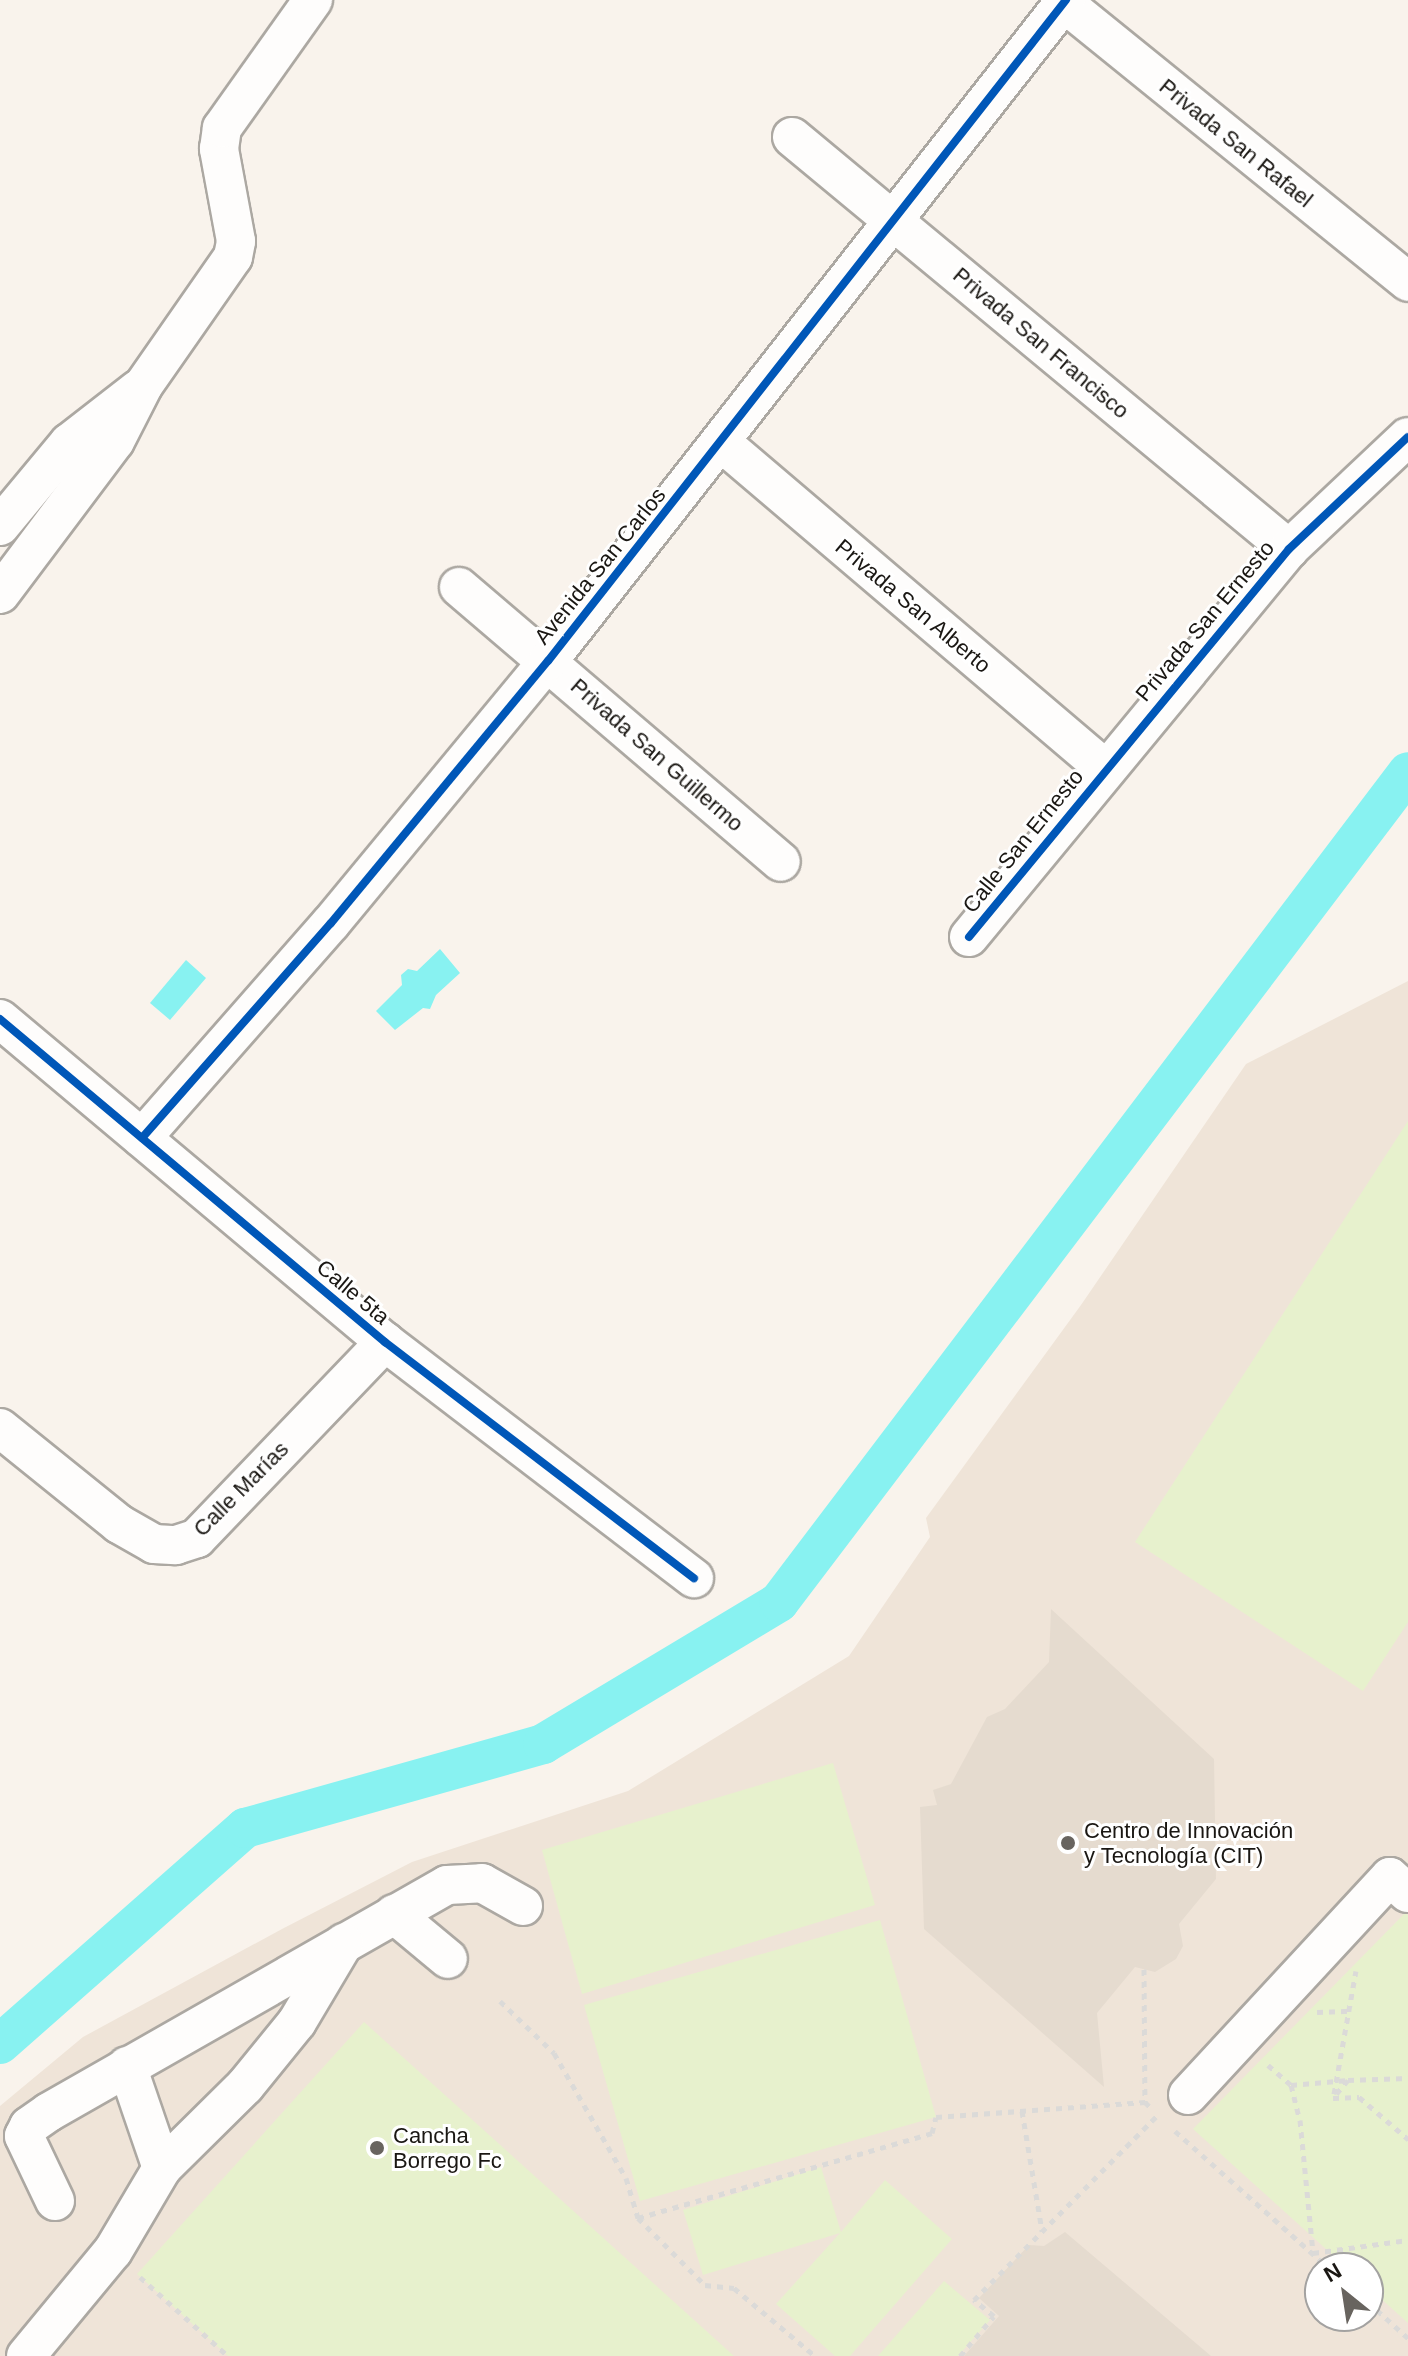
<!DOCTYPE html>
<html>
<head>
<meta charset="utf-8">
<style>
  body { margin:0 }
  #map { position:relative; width:1408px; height:2356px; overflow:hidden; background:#f9f3ec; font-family:Arial,sans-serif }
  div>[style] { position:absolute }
  .built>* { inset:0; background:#efe4d8 }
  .green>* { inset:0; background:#e7f1cd }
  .water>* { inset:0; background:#88f2f1 }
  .canal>* { height:40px; margin:-20px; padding:0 20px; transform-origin:20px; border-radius:20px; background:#88f2f1 }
  .building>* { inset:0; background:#e5dbcf }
  .path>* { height:5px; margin-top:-2.5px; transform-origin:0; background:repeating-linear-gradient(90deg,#dbdad8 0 6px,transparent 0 12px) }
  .roads { filter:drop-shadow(2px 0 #aca8a2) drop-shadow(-2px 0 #aca8a2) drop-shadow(0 2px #aca8a2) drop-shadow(0 -2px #aca8a2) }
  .minor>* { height:38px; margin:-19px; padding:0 19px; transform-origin:19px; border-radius:19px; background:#fefdfc }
  .cycleway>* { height:8px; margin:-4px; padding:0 4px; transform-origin:4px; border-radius:4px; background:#0057b8 }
  .dots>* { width:22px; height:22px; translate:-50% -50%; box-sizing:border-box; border:4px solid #fff; border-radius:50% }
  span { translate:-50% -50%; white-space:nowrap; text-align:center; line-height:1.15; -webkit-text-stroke:6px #fff; paint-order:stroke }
  .street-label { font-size:22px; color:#1a1713 }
  .poi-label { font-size:22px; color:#1a1713 }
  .left { translate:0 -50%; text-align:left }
  .north { position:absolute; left:1304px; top:2252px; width:80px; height:80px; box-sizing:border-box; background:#fff; border:2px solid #a3a2a1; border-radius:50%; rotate:330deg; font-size:22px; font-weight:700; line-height:32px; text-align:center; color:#1a1713 }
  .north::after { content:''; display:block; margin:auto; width:28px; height:36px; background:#68645f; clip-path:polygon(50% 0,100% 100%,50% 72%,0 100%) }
</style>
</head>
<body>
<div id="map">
  <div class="built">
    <i style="clip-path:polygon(evenodd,1408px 981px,1408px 2356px,0 2356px,0 2106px,83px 2037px,282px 1929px,412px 1862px,628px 1791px,849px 1656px,930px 1537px,926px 1518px,1081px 1305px,1246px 1064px,1408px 981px,1320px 2268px,1368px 2268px,1368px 2316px,1320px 2316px,1320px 2268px)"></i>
  </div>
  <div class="green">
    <i style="clip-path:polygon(1408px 1121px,1408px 1622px,1363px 1691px,1135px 1542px)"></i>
    <i style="clip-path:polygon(833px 1763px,875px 1905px,582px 1994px,542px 1850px)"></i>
    <i style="clip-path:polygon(1405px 1913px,1408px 1915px,1408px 2323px,1368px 2287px,1368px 2268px,1347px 2268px,1193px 2129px)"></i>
    <i style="clip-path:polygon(880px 1920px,936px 2117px,640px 2201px,584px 2005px)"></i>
    <i style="clip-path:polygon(364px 2022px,734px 2356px,228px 2356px,137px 2274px)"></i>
    <i style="clip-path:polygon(821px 2167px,841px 2232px,885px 2180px,952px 2239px,850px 2356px,835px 2356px,776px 2304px,840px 2233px,703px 2275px,683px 2210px)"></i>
    <i style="clip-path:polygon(944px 2281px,990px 2320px,958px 2356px,878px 2356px)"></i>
  </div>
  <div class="water">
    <i style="clip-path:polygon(440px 949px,460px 973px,436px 995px,430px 1009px,423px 1008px,395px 1030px,376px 1011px,402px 985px,401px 975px,408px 969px,417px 971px)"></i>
    <i style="clip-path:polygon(186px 960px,206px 978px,170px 1020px,150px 1003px)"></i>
  </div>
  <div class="canal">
    <i style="left:0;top:2044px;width:327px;rotate:-41.4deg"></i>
    <i style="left:245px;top:1828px;width:310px;rotate:-15.7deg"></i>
    <i style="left:543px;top:1744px;width:275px;rotate:-31deg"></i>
    <i style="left:779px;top:1602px;width:1041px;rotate:-52.84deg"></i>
  </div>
  <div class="building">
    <i style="clip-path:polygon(1051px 1609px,1214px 1759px,1216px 1879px,1179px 1924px,1183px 1946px,1176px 1959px,1155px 1972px,1135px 1967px,1097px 2013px,1104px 2087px,924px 1929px,920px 1807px,937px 1805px,933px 1790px,951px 1784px,987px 1717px,1005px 1709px,1049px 1662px)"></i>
    <i style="clip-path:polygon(1065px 2232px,1211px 2356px,964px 2356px,999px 2316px,979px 2298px,1029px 2245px,1044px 2246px)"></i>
  </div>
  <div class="path">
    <i style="left:1144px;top:1969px;width:133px;rotate:89.6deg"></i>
    <i style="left:500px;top:2001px;width:75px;rotate:43.9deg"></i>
    <i style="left:554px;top:2053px;width:144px;rotate:60.1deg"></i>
    <i style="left:626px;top:2178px;width:42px;rotate:73.3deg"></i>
    <i style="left:638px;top:2218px;width:95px;rotate:45deg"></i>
    <i style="left:705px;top:2285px;width:29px;rotate:6deg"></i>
    <i style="left:734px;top:2288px;width:106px;rotate:40deg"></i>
    <i style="left:1317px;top:2012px;width:35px;rotate:-2deg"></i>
    <i style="left:1268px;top:2065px;width:30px;rotate:41deg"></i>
    <i style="left:1291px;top:2085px;width:36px;rotate:76deg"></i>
    <i style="left:1300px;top:2120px;width:134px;rotate:84.4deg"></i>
    <i style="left:1313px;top:2253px;width:96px;rotate:-7.8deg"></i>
    <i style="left:1348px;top:2080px;width:60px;rotate:-1.9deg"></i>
    <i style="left:1291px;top:2085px;width:57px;rotate:-5deg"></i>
    <i style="left:1348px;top:2080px;width:23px;rotate:130deg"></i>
    <i style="left:1333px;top:2098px;width:26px;rotate:-2deg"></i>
    <i style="left:1359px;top:2097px;width:65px;rotate:40.6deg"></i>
    <i style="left:1334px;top:2094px;width:125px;rotate:-79.9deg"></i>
    <i style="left:1022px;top:2111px;width:122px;rotate:80.5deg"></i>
    <i style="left:1175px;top:2131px;width:206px;rotate:41.7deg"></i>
    <i style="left:638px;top:2218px;width:306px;rotate:-16.1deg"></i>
    <i style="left:932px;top:2133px;width:16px;rotate:-76deg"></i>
    <i style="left:936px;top:2117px;width:210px;rotate:-4.1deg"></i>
    <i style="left:1145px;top:2102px;width:11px;rotate:45deg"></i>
    <i style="left:140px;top:2277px;width:118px;rotate:41.9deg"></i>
    <i style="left:1368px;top:2302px;width:54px;rotate:42deg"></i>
    <i style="left:960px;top:2356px;width:52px;rotate:-49.6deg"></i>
    <i style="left:994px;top:2316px;width:26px;rotate:-141deg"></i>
    <i style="left:974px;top:2300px;width:260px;rotate:-45.2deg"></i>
  </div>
  <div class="roads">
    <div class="minor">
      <i style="left:1064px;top:3px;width:443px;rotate:39deg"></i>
      <i style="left:792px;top:137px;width:646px;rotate:39.66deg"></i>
      <i style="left:722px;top:443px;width:502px;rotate:40.39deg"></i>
      <i style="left:0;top:526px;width:108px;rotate:-50.3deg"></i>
      <i style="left:69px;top:443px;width:86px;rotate:-37.9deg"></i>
      <i style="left:459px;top:587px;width:423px;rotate:40.5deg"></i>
      <i style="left:0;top:594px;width:191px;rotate:-53.1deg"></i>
      <i style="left:115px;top:441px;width:62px;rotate:-63deg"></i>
      <i style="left:143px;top:386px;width:157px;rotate:-55.1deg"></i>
      <i style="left:233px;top:257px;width:16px;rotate:-79deg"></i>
      <i style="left:236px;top:241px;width:94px;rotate:-100.5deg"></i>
      <i style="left:219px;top:149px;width:21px;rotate:-82deg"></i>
      <i style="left:222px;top:128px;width:157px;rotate:-54.6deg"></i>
      <i style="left:969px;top:937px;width:503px;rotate:-50.49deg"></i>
      <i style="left:1289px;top:549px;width:163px;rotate:-43.3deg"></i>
      <i style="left:0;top:1019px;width:503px;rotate:40deg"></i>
      <i style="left:385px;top:1342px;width:389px;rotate:37.4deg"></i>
      <i style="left:142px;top:1138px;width:286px;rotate:-48.7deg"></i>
      <i style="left:331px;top:923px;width:340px;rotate:-50.4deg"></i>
      <i style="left:548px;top:661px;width:840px;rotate:-51.92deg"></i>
      <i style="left:0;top:1428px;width:153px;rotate:38.9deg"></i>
      <i style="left:119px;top:1524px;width:40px;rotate:29.7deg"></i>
      <i style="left:154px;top:1544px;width:22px;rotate:3deg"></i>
      <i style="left:176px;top:1545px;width:22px;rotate:-18deg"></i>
      <i style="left:197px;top:1538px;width:272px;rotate:-46.2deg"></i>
      <i style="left:394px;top:1914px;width:70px;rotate:39.8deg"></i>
      <i style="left:127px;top:2066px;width:108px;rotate:71.1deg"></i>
      <i style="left:1188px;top:2095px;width:297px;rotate:-47.2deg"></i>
      <i style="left:1390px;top:1877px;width:24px;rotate:42deg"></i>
      <i style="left:55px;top:2201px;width:72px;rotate:-115.5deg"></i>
      <i style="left:24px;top:2136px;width:11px;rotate:-63deg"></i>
      <i style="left:29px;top:2126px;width:24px;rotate:-35deg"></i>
      <i style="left:49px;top:2112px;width:458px;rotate:-29.7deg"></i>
      <i style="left:447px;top:1885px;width:35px;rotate:-3deg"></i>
      <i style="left:482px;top:1883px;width:47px;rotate:29.3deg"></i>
      <i style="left:26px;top:2356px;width:136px;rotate:-50.4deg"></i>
      <i style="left:113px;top:2251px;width:96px;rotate:-59.4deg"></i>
      <i style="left:162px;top:2168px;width:117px;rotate:-44.7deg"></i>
      <i style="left:245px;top:2086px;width:82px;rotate:-50.9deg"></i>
      <i style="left:297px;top:2022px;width:92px;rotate:-59.3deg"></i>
    </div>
  </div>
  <div class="cycleway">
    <i style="left:969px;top:937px;width:503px;rotate:-50.49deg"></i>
    <i style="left:1289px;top:549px;width:163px;rotate:-43.3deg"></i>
    <i style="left:0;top:1019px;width:503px;rotate:40deg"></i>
    <i style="left:385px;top:1342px;width:389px;rotate:37.4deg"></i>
    <i style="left:142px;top:1138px;width:286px;rotate:-48.7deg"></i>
    <i style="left:331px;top:923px;width:340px;rotate:-50.4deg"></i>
    <i style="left:548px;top:661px;width:840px;rotate:-51.92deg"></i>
  </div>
  <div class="dots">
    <i style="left:1068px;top:1843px;background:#68645f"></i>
    <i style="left:377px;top:2148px;background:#68645f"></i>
  </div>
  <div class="street-label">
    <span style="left:1236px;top:143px;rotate:39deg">Privada San Rafael</span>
    <span style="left:1041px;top:343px;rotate:40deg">Privada San Francisco</span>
    <span style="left:600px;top:566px;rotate:-51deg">Avenida San Carlos</span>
    <span style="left:913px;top:606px;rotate:40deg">Privada San Alberto</span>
    <span style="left:1205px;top:621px;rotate:-50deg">Privada San Ernesto</span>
    <span style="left:657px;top:755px;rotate:41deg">Privada San Guillermo</span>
    <span style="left:1023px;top:841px;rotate:-51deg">Calle San Ernesto</span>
    <span style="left:353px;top:1292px;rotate:40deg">Calle 5ta</span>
    <span style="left:241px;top:1489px;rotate:-45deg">Calle Marías</span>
  </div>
  <div class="poi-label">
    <span class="left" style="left:1084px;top:1843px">Centro de Innovación<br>y Tecnología (CIT)</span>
    <span class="left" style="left:393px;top:2148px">Cancha<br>Borrego Fc</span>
  </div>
  <div class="north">N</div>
</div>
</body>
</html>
